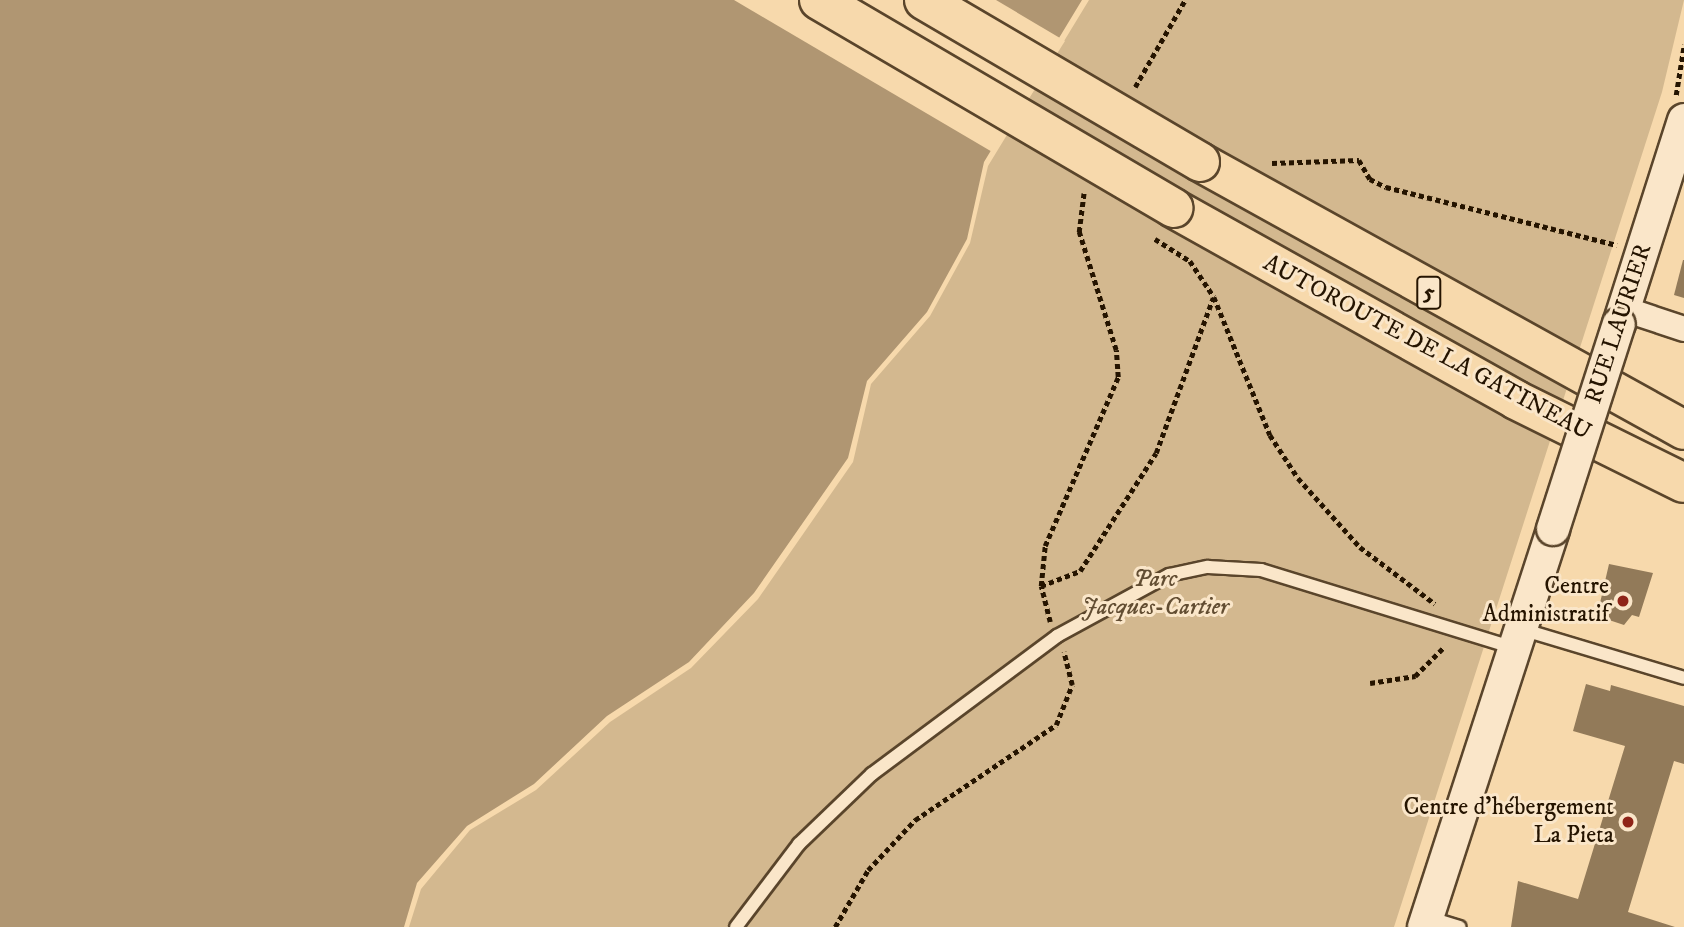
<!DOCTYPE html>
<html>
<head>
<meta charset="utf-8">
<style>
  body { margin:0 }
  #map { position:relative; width:1684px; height:927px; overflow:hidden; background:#f7d9ac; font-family:"IM FELL DW Pica",serif }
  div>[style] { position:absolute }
  .green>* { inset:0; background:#d3b88f }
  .water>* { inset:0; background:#b09672 }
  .pier>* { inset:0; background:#f7d9ac }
  .building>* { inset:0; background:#927a59 }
  .path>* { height:4.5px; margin-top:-2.25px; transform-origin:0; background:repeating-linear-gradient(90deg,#251400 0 5px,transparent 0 8.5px) }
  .roads { filter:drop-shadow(2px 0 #5a452b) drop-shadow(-2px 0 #5a452b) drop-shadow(0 2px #5a452b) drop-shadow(0 -2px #5a452b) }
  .service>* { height:12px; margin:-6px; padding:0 6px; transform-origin:6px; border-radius:6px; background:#fae6c9 }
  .minor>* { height:24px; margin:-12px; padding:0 12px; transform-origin:12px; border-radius:12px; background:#fae6c9 }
  .tertiary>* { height:32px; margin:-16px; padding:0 16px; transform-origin:16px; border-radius:16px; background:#fae6c9 }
  .motorway>* { height:38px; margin:-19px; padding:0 19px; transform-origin:19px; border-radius:19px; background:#f7d9ac }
  .bridges { filter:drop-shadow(2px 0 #5a452b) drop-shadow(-2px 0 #5a452b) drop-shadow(0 2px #5a452b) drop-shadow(0 -2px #5a452b) }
  .tertiary-bridge>* { height:32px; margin:-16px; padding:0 16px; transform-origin:16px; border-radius:16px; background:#fae6c9 }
  .motorway-bridge>* { height:38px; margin:-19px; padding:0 19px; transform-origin:19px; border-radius:19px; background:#f7d9ac }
  .dots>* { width:19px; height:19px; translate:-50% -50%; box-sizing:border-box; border:4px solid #fae6c9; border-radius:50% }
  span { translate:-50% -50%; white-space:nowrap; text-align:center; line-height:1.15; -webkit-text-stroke:6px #fae6c9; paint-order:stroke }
  .shield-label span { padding:2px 5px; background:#fae6c9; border:2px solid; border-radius:5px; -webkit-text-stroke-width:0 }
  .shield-label { font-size:23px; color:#251400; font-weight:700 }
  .street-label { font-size:24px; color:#251400 }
  .park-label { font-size:24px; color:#624d32; font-style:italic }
  .poi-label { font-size:24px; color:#251400 }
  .right { translate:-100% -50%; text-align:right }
</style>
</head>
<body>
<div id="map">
  <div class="green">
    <i style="clip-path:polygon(1089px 0,1684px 0,1662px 92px,1394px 927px,409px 927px,421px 889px,470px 830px,536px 790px,610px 722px,691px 668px,758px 599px,853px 462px,871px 384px,930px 316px,970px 243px,988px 166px)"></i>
  </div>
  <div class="water">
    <i style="clip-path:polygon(0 0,1082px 0,984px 162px,967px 239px,927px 312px,867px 381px,848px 458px,754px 593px,689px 662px,607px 716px,534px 784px,467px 826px,417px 883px,404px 927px,0 927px)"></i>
  </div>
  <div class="pier">
    <i style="clip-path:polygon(734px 0,996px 0,1065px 41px,994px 153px)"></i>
  </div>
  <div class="building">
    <i style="clip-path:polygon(1683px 260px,1684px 260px,1684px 298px,1674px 295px)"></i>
    <i style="clip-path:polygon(1609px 564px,1653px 573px,1639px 617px,1632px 615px,1624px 625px,1597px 616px)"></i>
    <i style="clip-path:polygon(1586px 684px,1610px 691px,1611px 685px,1684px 706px,1684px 764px,1674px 761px,1628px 912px,1675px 927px,1511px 927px,1518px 881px,1578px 899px,1625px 746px,1573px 731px)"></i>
  </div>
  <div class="path">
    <i style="left:1135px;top:87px;width:100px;rotate:-60.1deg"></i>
    <i style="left:1676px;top:95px;width:51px;rotate:-80.9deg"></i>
    <i style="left:1272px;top:163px;width:87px;rotate:-2deg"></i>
    <i style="left:1359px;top:160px;width:22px;rotate:60deg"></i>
    <i style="left:1370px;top:179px;width:18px;rotate:27deg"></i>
    <i style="left:1386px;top:187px;width:238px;rotate:14.1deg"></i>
    <i style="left:1155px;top:239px;width:41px;rotate:32.2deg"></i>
    <i style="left:1190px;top:261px;width:43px;rotate:56.3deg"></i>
    <i style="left:1214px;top:297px;width:149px;rotate:67.9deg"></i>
    <i style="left:1270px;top:435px;width:51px;rotate:56.9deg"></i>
    <i style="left:1298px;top:478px;width:93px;rotate:48.1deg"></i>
    <i style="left:1360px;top:547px;width:94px;rotate:37.2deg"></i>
    <i style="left:1041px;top:586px;width:42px;rotate:-21deg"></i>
    <i style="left:1080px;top:571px;width:140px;rotate:-57.2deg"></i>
    <i style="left:1156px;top:453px;width:165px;rotate:-69.8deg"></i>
    <i style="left:1050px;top:622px;width:37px;rotate:-104deg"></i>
    <i style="left:1041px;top:586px;width:40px;rotate:-84.3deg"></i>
    <i style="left:1045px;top:546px;width:184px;rotate:-66.6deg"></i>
    <i style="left:1118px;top:377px;width:27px;rotate:-94deg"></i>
    <i style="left:1116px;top:350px;width:124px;rotate:-107.4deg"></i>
    <i style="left:1079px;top:232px;width:39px;rotate:-83deg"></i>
    <i style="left:1370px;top:683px;width:46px;rotate:-8.8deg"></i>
    <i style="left:1415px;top:676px;width:42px;rotate:-45deg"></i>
    <i style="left:835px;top:927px;width:66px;rotate:-59.9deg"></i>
    <i style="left:868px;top:870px;width:69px;rotate:-46.8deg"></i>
    <i style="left:915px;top:820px;width:170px;rotate:-34deg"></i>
    <i style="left:1056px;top:725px;width:43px;rotate:-68.2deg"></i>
    <i style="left:1072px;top:685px;width:34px;rotate:-104deg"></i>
  </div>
  <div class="roads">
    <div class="service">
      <i style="left:1521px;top:629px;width:170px;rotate:16.7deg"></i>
      <i style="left:1427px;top:917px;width:34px;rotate:17deg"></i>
      <i style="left:736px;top:927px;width:104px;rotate:-52.8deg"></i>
      <i style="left:799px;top:844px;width:101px;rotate:-43.8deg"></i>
      <i style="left:872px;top:774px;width:231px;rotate:-36.7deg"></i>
      <i style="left:1057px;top:636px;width:128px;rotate:-28.6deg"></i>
      <i style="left:1169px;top:575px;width:40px;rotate:-12deg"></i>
      <i style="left:1208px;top:567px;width:53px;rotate:3.2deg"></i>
      <i style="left:1261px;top:570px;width:265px;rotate:17.1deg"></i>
    </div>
    <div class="minor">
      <i style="left:1624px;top:309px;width:63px;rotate:18.4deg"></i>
    </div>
    <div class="tertiary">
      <i style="left:1619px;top:324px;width:214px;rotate:-72.3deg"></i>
      <i style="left:1424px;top:927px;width:418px;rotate:-72deg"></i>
    </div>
    <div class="motorway">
      <i style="left:1200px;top:162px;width:553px;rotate:28.97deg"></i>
      <i style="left:1173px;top:208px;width:393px;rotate:29.2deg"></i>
      <i style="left:1516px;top:400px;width:187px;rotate:26.3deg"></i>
    </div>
  </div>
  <div class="bridges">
    <div class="tertiary-bridge">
      <i style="left:1553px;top:529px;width:215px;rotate:-72.2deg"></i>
    </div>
    <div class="motorway-bridge">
      <i style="left:819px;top:0;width:411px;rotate:30.4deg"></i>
      <i style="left:924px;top:0;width:320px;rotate:30.4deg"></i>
    </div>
  </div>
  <div class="dots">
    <i style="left:1623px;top:601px;background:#8f2418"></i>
    <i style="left:1628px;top:822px;background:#8f2418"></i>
  </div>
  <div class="shield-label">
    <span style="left:1429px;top:293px">5</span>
  </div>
  <div class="street-label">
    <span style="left:1619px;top:324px;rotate:-72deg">RUE LAURIER</span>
    <span style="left:1427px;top:348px;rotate:28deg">AUTOROUTE DE LA GATINEAU</span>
  </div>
  <div class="park-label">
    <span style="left:1155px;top:594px">Parc<br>Jacques-Cartier</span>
  </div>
  <div class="poi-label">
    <span class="right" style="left:1609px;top:601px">Centre<br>Administratif</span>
    <span class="right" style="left:1614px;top:822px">Centre d'hébergement<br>La Pieta</span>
  </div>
</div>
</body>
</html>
